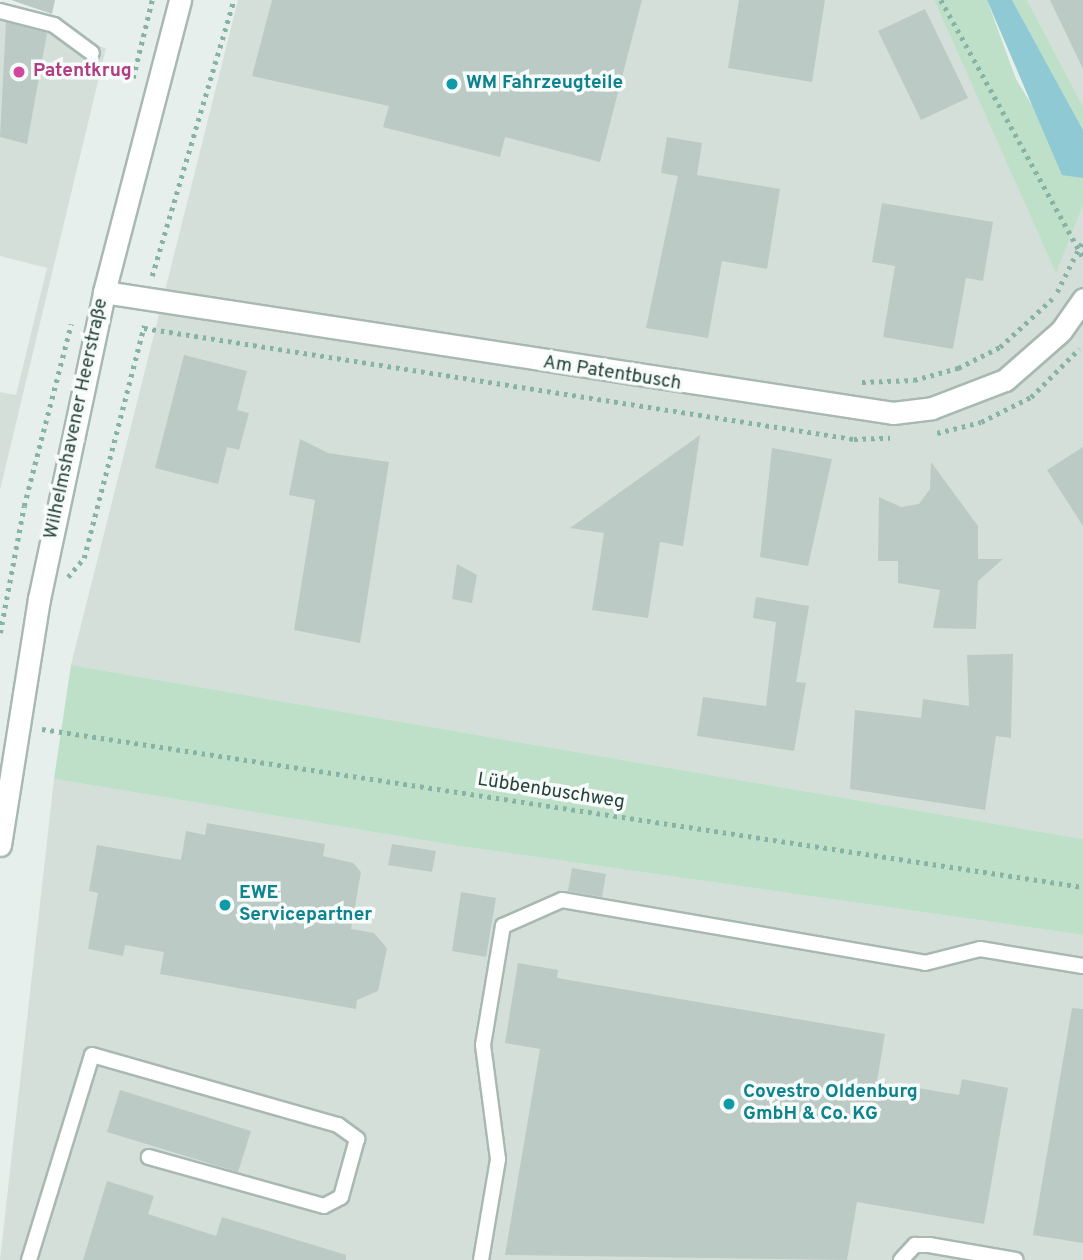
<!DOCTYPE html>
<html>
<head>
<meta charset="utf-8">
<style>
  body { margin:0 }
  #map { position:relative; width:1083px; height:1260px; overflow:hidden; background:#e6efeb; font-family:Overpass,sans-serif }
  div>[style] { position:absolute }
  .built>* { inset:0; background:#d4dfda }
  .green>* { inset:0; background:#bfe0c8 }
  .water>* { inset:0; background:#8ec9d4 }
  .building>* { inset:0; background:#bbcac4 }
  .path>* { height:4.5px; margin-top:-2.25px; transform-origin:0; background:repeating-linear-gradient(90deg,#86b3a5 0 3.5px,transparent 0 8.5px) }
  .roads { filter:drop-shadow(2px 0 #a8b8b2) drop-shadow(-2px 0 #a8b8b2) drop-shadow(0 2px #a8b8b2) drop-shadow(0 -2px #a8b8b2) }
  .lane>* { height:14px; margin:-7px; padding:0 7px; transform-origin:7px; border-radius:7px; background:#fff }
  .street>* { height:21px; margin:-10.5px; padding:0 10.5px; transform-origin:10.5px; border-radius:10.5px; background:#fff }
  .secondary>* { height:21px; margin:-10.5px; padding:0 10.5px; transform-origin:10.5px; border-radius:10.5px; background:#fff }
  .dots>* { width:19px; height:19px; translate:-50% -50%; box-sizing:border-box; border:4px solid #f7fbf9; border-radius:50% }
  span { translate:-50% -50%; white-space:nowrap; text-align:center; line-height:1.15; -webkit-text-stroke:7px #f7fbf9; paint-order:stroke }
  .hotel-label { font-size:19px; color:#b23c85; font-weight:700 }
  .left { translate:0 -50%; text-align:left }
  .culture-label { font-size:19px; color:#0d838f; font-weight:700 }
  .street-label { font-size:19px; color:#24423a }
</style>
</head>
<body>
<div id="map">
  <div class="built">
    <i style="clip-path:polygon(238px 0,934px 0,1056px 272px,1083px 205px,1083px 839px,71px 665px)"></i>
    <i style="clip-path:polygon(1027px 0,1083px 0,1083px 106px)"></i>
    <i style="clip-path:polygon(0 20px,106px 48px,0 490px,0 392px,16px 395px,47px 268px,0 256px)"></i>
    <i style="clip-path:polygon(54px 779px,452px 845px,1083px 935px,1083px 1260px,0 1260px)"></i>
  </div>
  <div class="green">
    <i style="clip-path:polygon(934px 0,987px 0,1016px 79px,1075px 176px,1083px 178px,1083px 205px,1056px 273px)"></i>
    <i style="clip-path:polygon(1012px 0,1027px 0,1083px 106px,1083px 130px)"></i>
    <i style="clip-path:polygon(71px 665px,1083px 839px,1083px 935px,452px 845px,54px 779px)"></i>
  </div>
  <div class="water">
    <i style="clip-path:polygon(987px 0,1012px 0,1083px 130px,1083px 178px,1062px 175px)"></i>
  </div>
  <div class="building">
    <i style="clip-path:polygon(11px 0,55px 0,52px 14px)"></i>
    <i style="clip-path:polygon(272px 0,642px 0,600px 162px,505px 137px,500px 157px,383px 127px,389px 106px,252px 76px)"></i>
    <i style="clip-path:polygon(739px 0,825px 0,812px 82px,728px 68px)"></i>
    <i style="clip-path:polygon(1050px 0,1083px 0,1083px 69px)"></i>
    <i style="clip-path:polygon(925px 9px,968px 98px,921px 120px,878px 31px)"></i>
    <i style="clip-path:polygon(6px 22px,47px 33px,27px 144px,0 137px)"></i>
    <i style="clip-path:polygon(667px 137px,702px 143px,697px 175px,780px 189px,767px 269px,722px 261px,708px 338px,646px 328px,678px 176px,661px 173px)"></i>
    <i style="clip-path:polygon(882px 203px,993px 222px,983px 281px,966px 278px,953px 349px,883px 337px,895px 266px,872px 262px)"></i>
    <i style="clip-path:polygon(184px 355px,247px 371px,237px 410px,249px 413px,239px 450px,227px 447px,218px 484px,155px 468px)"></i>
    <i style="clip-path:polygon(700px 435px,683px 546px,660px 542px,648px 618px,592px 610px,604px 533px,570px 528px)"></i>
    <i style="clip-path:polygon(300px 439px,328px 453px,389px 462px,360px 643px,294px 630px,315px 500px,289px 495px)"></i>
    <i style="clip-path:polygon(1083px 447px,1083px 526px,1047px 470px)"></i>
    <i style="clip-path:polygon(772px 448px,832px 459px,808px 566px,760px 557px)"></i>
    <i style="clip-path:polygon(931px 462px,978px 526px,978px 559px,1003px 559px,978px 581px,976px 629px,933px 628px,940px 590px,898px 583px,898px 561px,878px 561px,879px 497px,901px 507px,919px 504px,930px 489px)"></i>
    <i style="clip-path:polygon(457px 564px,477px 575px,472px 603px,452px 599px)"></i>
    <i style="clip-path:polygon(756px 597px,809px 606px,796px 682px,806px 683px,794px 751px,697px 736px,703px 697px,766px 706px,776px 622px,753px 618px)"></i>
    <i style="clip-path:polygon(1013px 654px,1011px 738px,996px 736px,985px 810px,850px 789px,855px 710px,921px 718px,923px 699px,969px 706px,967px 655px)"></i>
    <i style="clip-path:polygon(207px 823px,325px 844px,323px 856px,353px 863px,361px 872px,351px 929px,374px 933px,387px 948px,378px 991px,357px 1000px,356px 1009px,160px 974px,164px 952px,125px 945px,123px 956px,88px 949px,98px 893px,89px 891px,97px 845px,181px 860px,186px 831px,205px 835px)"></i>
    <i style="clip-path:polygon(392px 844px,436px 851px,432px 872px,388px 865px)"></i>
    <i style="clip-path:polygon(572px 868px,606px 874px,602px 897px,568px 891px)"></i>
    <i style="clip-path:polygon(461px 892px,496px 898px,486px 957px,452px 951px)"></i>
    <i style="clip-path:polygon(518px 963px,558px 970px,557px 978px,885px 1034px,877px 1081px,959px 1095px,962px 1079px,1008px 1088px,984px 1224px,857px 1202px,847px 1260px,505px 1255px,540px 1049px,505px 1043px)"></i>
    <i style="clip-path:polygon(1072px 1008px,1083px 1009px,1083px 1243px,1033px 1235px)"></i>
    <i style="clip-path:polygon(120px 1090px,251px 1131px,238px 1172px,107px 1132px)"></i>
    <i style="clip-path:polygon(107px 1181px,154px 1196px,148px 1214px,216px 1236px,222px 1217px,346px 1255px,346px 1260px,83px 1260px)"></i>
  </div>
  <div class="path">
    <i style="left:941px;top:0;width:294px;rotate:61.1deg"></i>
    <i style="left:133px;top:78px;width:80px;rotate:-76.3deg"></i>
    <i style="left:152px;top:276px;width:288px;rotate:-73.5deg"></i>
    <i style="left:1057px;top:292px;width:58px;rotate:-63.4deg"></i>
    <i style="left:144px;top:328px;width:719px;rotate:8.89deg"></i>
    <i style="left:854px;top:439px;width:36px;rotate:-2deg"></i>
    <i style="left:862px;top:382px;width:52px;rotate:-2.2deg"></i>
    <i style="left:914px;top:380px;width:46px;rotate:-15.3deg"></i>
    <i style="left:958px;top:368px;width:47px;rotate:-26.6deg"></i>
    <i style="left:1000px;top:347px;width:71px;rotate:-42.7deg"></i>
    <i style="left:937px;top:433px;width:45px;rotate:-14deg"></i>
    <i style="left:981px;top:422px;width:56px;rotate:-26.6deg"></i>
    <i style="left:1031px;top:397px;width:68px;rotate:-45deg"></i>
    <i style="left:68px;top:577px;width:25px;rotate:-50deg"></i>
    <i style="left:84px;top:558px;width:240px;rotate:-75.5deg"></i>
    <i style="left:0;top:633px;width:129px;rotate:-79.3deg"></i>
    <i style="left:24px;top:506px;width:188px;rotate:-75.5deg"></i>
    <i style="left:42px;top:729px;width:1053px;rotate:8.63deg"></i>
  </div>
  <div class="roads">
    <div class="lane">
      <i style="left:0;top:11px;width:56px;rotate:14.5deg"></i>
      <i style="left:54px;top:25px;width:47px;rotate:36.4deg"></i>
      <i style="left:29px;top:1260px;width:214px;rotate:-72.9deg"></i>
      <i style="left:92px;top:1055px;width:256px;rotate:15.9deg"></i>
      <i style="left:338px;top:1125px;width:24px;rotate:36deg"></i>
      <i style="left:357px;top:1139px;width:60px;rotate:105.4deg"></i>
      <i style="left:341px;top:1197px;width:19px;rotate:152deg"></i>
      <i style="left:324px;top:1206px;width:182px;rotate:-164.4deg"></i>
      <i style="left:481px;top:1260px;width:102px;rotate:-80.4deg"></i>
      <i style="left:498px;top:1159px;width:115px;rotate:-97.5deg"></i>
      <i style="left:483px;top:1045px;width:121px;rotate:-80.5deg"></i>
      <i style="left:503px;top:926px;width:64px;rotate:-23.8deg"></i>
      <i style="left:562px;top:900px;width:368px;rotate:9.8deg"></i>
      <i style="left:925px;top:963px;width:57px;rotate:-14.3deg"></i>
      <i style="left:980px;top:949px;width:104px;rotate:9.4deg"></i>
      <i style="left:901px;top:1260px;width:21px;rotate:-47deg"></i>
      <i style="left:915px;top:1245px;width:14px"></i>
      <i style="left:929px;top:1245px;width:88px;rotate:9.8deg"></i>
    </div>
    <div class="street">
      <i style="left:104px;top:292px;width:798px;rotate:8.72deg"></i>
      <i style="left:893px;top:413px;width:39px;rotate:-7deg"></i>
      <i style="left:932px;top:408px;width:78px;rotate:-21deg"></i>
      <i style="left:1005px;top:380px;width:74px;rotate:-41.2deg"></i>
      <i style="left:1061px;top:331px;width:39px;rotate:-55deg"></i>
    </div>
    <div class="secondary">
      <i style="left:0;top:845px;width:249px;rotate:-81deg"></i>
      <i style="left:39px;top:599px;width:314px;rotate:-78deg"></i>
      <i style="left:104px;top:292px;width:302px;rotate:-75.4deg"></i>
    </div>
  </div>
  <div class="dots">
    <i style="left:19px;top:72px;background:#d1479c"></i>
    <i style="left:452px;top:84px;background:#0f9aa8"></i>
    <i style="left:225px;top:905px;background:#0f9aa8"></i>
    <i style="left:729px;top:1104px;background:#0f9aa8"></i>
  </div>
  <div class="hotel-label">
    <span class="left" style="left:33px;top:72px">Patentkrug</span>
  </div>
  <div class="culture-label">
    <span class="left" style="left:466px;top:84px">WM Fahrzeugteile</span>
    <span class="left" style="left:239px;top:905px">EWE<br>Servicepartner</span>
    <span class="left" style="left:743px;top:1104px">Covestro Oldenburg<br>GmbH &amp; Co. KG</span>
  </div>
  <div class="street-label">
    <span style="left:612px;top:374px;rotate:9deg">Am Patentbusch</span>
    <span style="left:77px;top:419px;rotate:-78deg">Wilhelmshavener Heerstraße</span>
    <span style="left:551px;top:792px;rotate:9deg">Lübbenbuschweg</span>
  </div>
</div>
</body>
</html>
